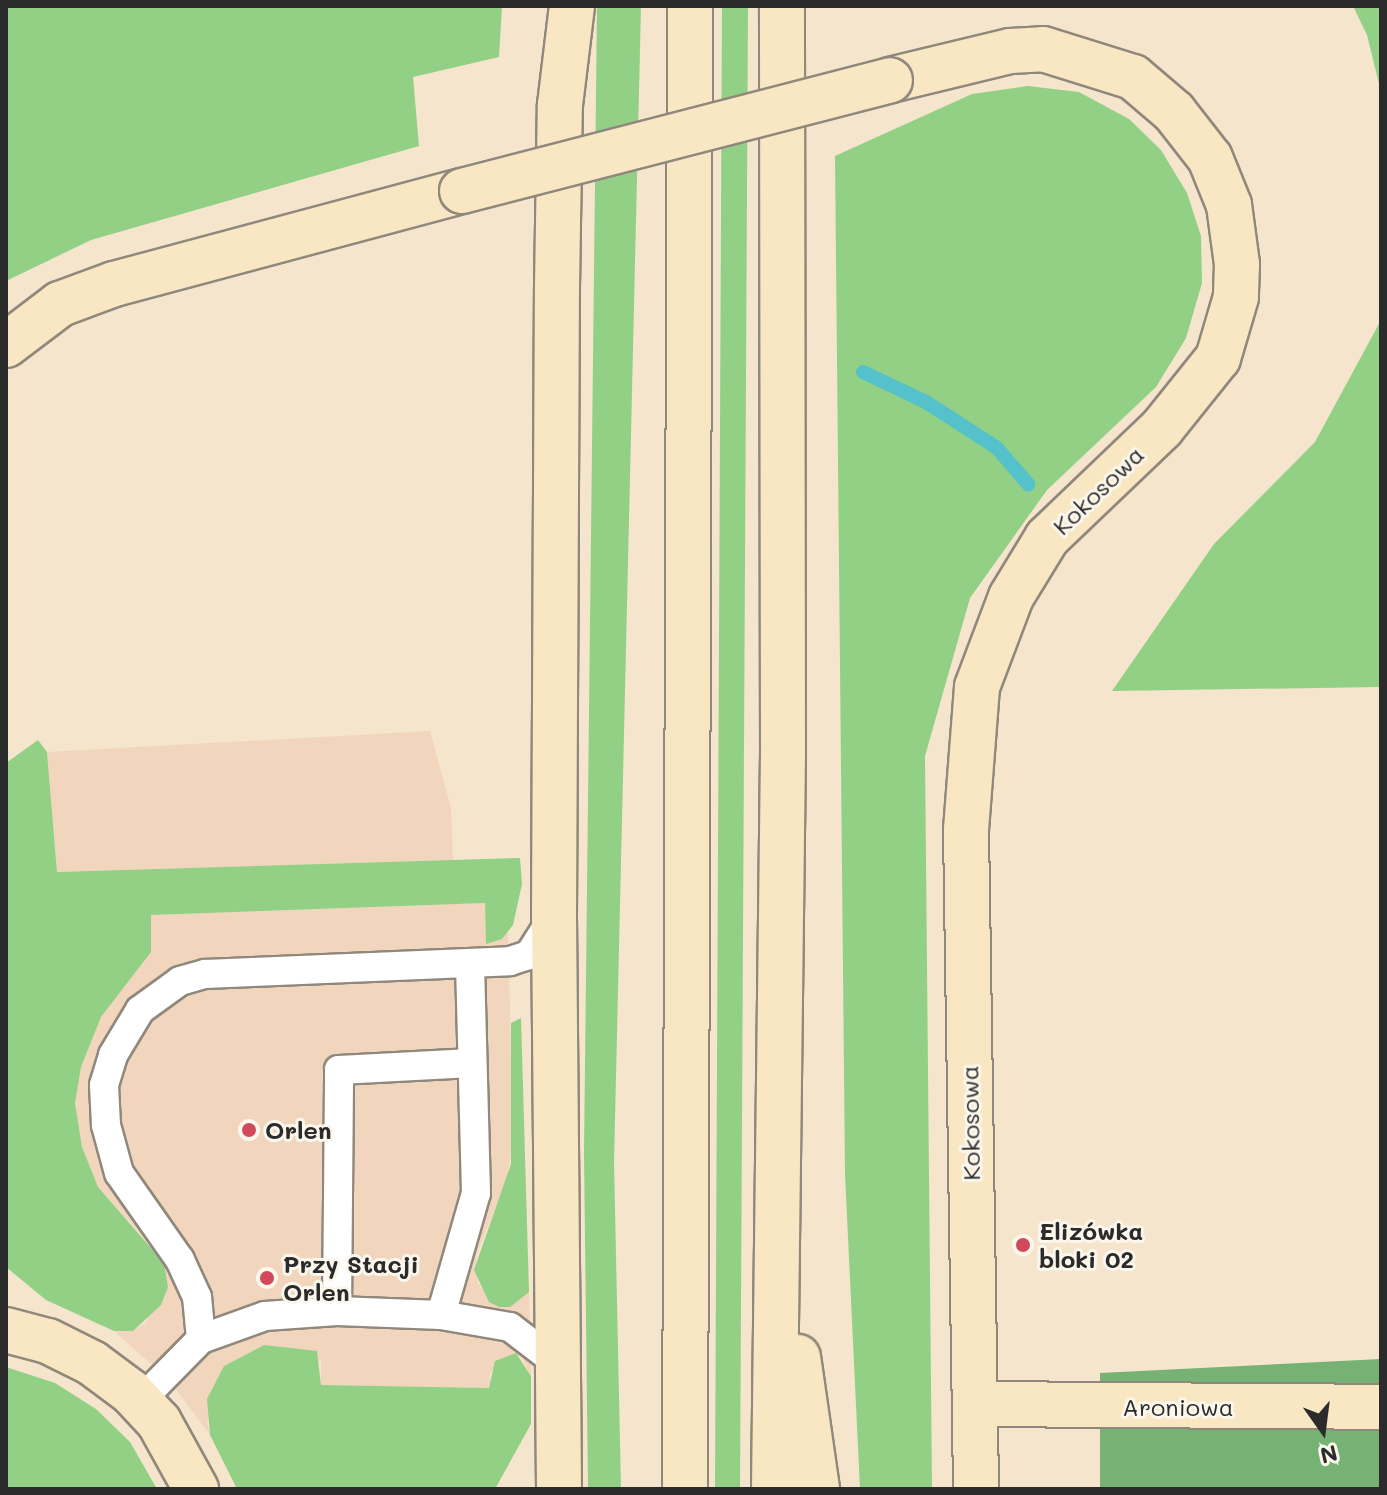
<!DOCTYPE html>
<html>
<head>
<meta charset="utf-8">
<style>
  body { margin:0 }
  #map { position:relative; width:1387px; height:1495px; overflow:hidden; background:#f4e5cc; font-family:Mali,sans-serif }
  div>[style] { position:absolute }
  .built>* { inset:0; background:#f1d5bd }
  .green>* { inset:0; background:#92d086 }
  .forest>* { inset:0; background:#75b273 }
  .stream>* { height:14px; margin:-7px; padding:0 7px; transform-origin:7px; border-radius:7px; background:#54c1cb }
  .roads { filter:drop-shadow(2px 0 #90887c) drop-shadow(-2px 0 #90887c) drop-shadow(0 2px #90887c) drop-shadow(0 -2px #90887c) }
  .lane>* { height:28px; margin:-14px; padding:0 14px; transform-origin:14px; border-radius:14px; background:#fff }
  .secondary>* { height:44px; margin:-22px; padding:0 22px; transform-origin:22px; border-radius:22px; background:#f9e7c3 }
  .bridges { filter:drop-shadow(2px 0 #90887c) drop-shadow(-2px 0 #90887c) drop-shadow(0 2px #90887c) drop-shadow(0 -2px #90887c) }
  .secondary-bridge>* { height:44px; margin:-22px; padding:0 22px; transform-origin:22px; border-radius:22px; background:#f9e7c3 }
  .dots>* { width:22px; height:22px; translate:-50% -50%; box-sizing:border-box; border:4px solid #fbf7ec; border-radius:50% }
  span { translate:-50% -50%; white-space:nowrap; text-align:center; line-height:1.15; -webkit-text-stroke:6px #fbf7ec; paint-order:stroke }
  .street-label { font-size:24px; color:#2b2b2b }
  .poi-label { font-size:24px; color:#2b2b2b; font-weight:700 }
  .left { translate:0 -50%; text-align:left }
  .frame { position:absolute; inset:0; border:8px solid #2b2b2b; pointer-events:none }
  .north { position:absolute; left:1283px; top:1391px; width:80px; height:80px; -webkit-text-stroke:6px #fbf7ec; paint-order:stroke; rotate:166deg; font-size:22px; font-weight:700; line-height:32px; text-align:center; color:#2b2b2b }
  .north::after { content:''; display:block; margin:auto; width:28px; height:36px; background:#2b2b2b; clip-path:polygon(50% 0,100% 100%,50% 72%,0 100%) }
</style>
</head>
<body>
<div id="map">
  <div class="built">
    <i style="clip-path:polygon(430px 731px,451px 808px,453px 860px,57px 872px,47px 752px)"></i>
    <i style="clip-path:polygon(486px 903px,502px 939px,508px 931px,513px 1145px,506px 1181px,476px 1256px,478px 1283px,499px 1307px,529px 1292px,531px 1376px,521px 1355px,490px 1372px,490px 1388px,321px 1385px,321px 1361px,264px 1345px,224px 1366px,207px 1422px,210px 1435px,169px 1380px,114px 1331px,133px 1331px,147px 1322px,154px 1249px,98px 1187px,82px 1147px,75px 1103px,81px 1067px,101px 1017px,151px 952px,151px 915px)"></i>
  </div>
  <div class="green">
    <i style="clip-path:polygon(6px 6px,502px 6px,499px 57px,413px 77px,419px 146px,91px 240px,6px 281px)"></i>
    <i style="clip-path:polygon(597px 6px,641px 6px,614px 1162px,621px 1489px,588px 1489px,584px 1153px)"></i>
    <i style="clip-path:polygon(722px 6px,748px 6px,740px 1489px,715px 1489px)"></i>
    <i style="clip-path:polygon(1353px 6px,1381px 6px,1381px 92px,1367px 35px)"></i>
    <i style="clip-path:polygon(1028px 86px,1079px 92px,1129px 119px,1161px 150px,1187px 193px,1201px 236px,1202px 283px,1186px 338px,1156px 387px,1047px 490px,970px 598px,925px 756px,932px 1489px,860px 1489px,845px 1174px,835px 156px,972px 94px)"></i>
    <i style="clip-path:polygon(1381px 320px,1381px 687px,1112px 691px,1214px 544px,1315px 442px)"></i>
    <i style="clip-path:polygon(38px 740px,47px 752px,57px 872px,520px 858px,522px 884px,513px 925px,502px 939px,486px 944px,485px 903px,151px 915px,151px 952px,101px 1017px,81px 1067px,75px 1103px,82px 1147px,98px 1187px,164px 1263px,168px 1287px,161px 1305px,133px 1331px,114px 1331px,46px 1300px,6px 1267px,6px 763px)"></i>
    <i style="clip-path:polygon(521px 1018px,529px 1292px,510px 1307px,499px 1307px,489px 1302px,474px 1270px,511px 1164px,511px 1023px)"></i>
    <i style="clip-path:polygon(264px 1345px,317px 1351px,321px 1385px,489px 1388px,495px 1361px,516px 1353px,531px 1376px,531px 1424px,495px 1489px,237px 1489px,210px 1435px,207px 1399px,224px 1366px)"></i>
    <i style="clip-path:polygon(6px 1367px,55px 1383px,96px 1409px,130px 1442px,157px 1489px,6px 1489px)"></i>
  </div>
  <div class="forest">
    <i style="clip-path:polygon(1381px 1359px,1381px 1489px,1100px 1489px,1100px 1373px)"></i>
  </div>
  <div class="stream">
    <i style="left:863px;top:372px;width:70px;rotate:25.5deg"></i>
    <i style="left:926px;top:402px;width:85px;rotate:32.9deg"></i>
    <i style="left:997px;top:448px;width:48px;rotate:49.3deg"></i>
  </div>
  <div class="roads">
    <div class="lane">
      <i style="left:337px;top:1311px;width:241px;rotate:-89.5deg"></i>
      <i style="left:339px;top:1070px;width:133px;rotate:-3deg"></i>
      <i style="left:441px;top:1315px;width:127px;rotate:-74deg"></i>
      <i style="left:476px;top:1193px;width:227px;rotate:-91.5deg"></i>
      <i style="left:201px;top:1339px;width:42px;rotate:-95.4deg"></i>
      <i style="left:197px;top:1297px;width:41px;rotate:-114.7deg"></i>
      <i style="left:180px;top:1260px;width:106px;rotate:-125deg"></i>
      <i style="left:119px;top:1173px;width:50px;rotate:-105.2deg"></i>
      <i style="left:106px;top:1125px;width:40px;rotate:-92.9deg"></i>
      <i style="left:104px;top:1085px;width:31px;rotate:-73deg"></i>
      <i style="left:113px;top:1055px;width:52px;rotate:-59deg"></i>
      <i style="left:140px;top:1010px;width:49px;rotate:-35.9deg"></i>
      <i style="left:180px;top:981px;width:26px;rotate:-16deg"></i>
      <i style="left:205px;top:974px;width:305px;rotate:-2.4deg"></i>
      <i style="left:510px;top:961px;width:20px;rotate:-18deg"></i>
      <i style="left:529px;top:955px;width:43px;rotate:-57.4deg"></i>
      <i style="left:140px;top:1401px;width:87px;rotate:-45.5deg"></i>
      <i style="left:201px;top:1339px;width:68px;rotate:-19.8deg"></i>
      <i style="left:265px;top:1316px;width:72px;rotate:-4deg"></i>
      <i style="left:337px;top:1311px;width:104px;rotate:2.2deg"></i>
      <i style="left:441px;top:1315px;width:70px;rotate:9.9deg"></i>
      <i style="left:510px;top:1327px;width:59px;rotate:37.5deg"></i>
    </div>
    <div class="secondary">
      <i style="left:890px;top:80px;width:123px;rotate:-13.6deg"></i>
      <i style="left:1010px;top:51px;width:33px;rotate:-3deg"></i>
      <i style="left:1043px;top:49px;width:94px;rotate:17.3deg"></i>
      <i style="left:1133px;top:77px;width:54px;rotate:40.5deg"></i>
      <i style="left:1174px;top:112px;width:58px;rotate:52deg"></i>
      <i style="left:1210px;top:158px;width:51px;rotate:68deg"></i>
      <i style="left:1229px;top:205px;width:60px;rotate:82.3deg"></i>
      <i style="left:1237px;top:264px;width:33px;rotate:92deg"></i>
      <i style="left:1236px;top:297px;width:64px;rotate:106.4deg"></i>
      <i style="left:1218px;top:358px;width:90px;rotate:128.7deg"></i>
      <i style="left:1162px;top:428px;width:159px;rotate:136.3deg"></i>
      <i style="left:1047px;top:538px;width:69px;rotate:121.4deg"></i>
      <i style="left:1011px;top:597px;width:96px;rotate:110.7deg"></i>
      <i style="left:977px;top:687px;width:142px;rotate:94.4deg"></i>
      <i style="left:966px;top:829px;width:660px;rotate:89.13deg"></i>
      <i style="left:6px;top:345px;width:68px;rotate:-37.2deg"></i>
      <i style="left:60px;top:304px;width:58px;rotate:-20.3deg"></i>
      <i style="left:114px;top:284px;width:360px;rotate:-15deg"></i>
      <i style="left:6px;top:1330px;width:43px;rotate:14.7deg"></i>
      <i style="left:48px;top:1341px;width:49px;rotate:26.6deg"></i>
      <i style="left:92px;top:1363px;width:49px;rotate:36.6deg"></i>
      <i style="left:131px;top:1392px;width:41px;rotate:47deg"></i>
      <i style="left:159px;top:1422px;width:77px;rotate:61.1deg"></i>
      <i style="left:798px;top:1357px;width:133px;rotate:81.8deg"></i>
      <i style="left:975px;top:1404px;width:406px;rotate:0.4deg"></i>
      <i style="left:559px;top:1489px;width:574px;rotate:-90.5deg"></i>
      <i style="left:554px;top:915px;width:628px;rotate:-89.73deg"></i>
      <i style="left:557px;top:287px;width:182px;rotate:-89.1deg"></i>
      <i style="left:560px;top:105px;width:100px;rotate:-83.1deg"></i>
      <i style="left:685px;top:1489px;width:1483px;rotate:-89.81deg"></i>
      <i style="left:774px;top:1489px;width:736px;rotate:-89.3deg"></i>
      <i style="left:783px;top:753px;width:747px;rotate:-90.08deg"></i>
    </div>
  </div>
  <div class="bridges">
    <div class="secondary-bridge">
      <i style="left:462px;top:191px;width:442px;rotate:-14.5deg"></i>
    </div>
  </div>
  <div class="dots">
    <i style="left:249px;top:1130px;background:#d1495b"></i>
    <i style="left:1023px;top:1245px;background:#d1495b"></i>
    <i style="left:267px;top:1278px;background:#d1495b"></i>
  </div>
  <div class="street-label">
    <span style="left:1098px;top:490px;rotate:-44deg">Kokosowa</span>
    <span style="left:970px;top:1123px;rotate:-91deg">Kokosowa</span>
    <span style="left:1178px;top:1407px">Aroniowa</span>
  </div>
  <div class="poi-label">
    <span class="left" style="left:265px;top:1130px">Orlen</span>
    <span class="left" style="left:1039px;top:1245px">Elizówka<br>bloki 02</span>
    <span class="left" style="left:283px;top:1278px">Przy Stacji<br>Orlen</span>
  </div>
  <div class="frame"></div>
  <div class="north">N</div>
</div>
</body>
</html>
